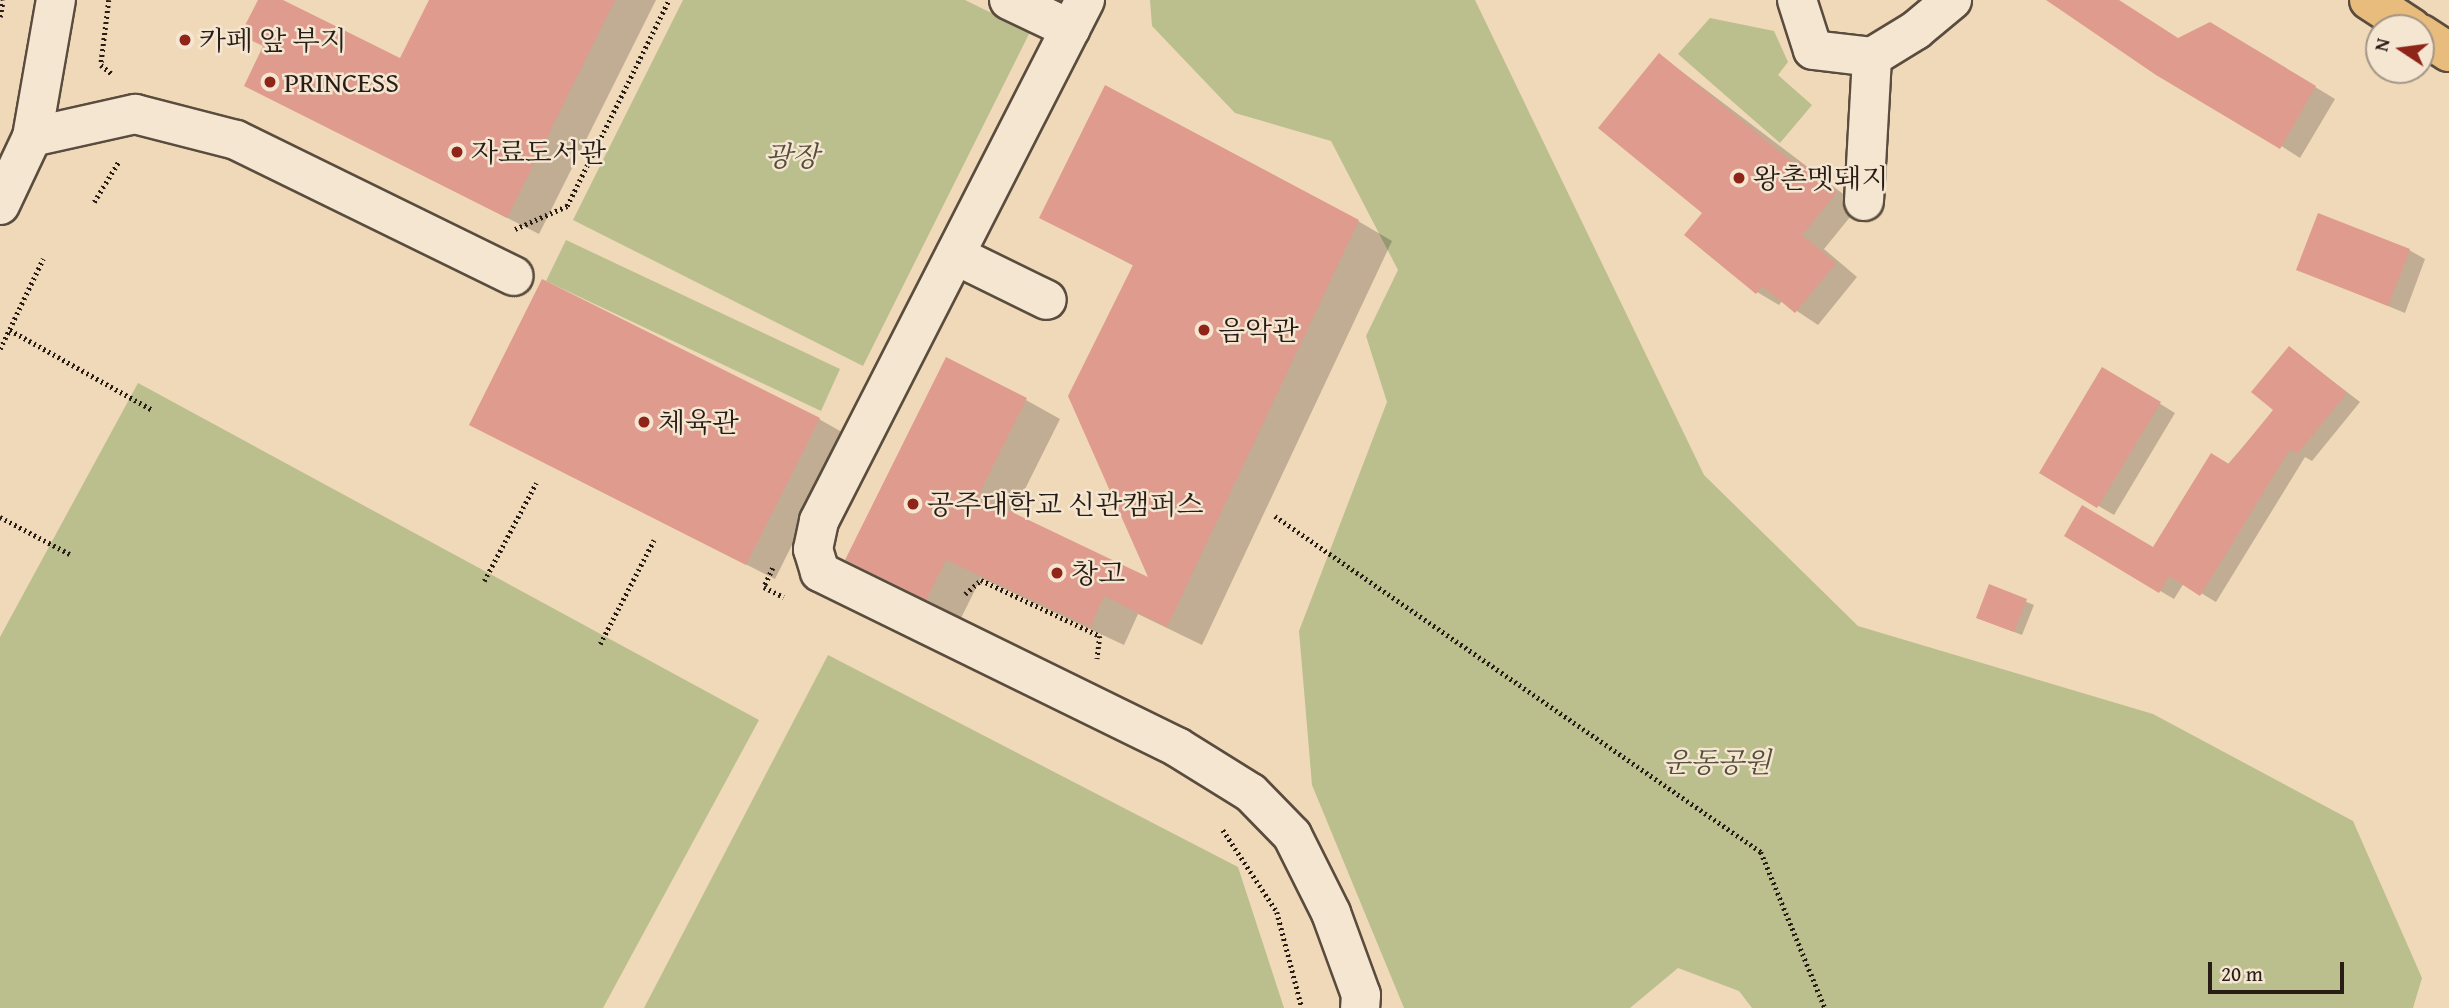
<!DOCTYPE html>
<html>
<head>
<meta charset="utf-8">
<style>
  body { margin:0 }
  #map { position:relative; width:2449px; height:1008px; overflow:hidden; background:#f0d9b8; font-family:"Gentium Book Plus","Noto Serif KR",serif }
  div>[style] { position:absolute }
  .green>* { inset:0; background:#bbbf8e }
  .shadow>* { inset:0; background:#0003 }
  .building>* { inset:0; background:#df9b8d }
  .path>* { height:4.5px; margin-top:-2.25px; transform-origin:0; background:repeating-linear-gradient(90deg,#281d16 0 2px,transparent 0 5.5px) }
  .roads { filter:drop-shadow(2px 0 #5a4c3e) drop-shadow(-2px 0 #5a4c3e) drop-shadow(0 2px #5a4c3e) drop-shadow(0 -2px #5a4c3e) }
  .minor>* { height:38px; margin:-19px; padding:0 19px; transform-origin:19px; border-radius:19px; background:#f5e6d1 }
  .major>* { height:38px; margin:-19px; padding:0 19px; transform-origin:19px; border-radius:19px; background:#e8bc7c }
  .dots>* { width:19px; height:19px; translate:-50% -50%; box-sizing:border-box; border:4px solid #f5e6d1; border-radius:50% }
  span { translate:-50% -50%; white-space:nowrap; text-align:center; line-height:1.15; -webkit-text-stroke:5px #f5e6d1; paint-order:stroke }
  .poi-label { font-size:28px; color:#281d16 }
  .left { translate:0 -50%; text-align:left }
  .park-label { font-size:28px; color:#544e3a; font-style:italic }
  .north { position:absolute; left:2365px; top:14px; width:70px; height:70px; box-sizing:border-box; background:#f5e6d1; border:2px solid #a39686; border-radius:50%; rotate:283deg; font-size:19px; font-weight:700; line-height:28px; text-align:center; color:#281d16 }
  .north::after { content:''; display:block; margin:auto; width:24px; height:32px; background:#8f2418; clip-path:polygon(50% 0,100% 100%,50% 72%,0 100%) }
  .scale { position:absolute; left:2208px; top:962px; width:136px; height:32px; box-sizing:border-box; border:4px solid #281d16; border-top:0; padding-left:9px; font-size:21px; line-height:24px; white-space:nowrap; color:#281d16; -webkit-text-stroke:5px #f5e6d1; paint-order:stroke }
</style>
</head>
<body>
<div id="map">
  <div class="green">
    <i style="clip-path:polygon(683px 0,965px 0,1030px 32px,863px 366px,573px 220px)"></i>
    <i style="clip-path:polygon(1150px 0,1475px 0,1704px 475px,1858px 626px,2153px 714px,2353px 821px,2422px 978px,2413px 1008px,1752px 1008px,1739px 991px,1678px 968px,1630px 1008px,1404px 1008px,1312px 785px,1299px 631px,1387px 402px,1366px 336px,1398px 270px,1331px 141px,1235px 113px,1152px 26px)"></i>
    <i style="clip-path:polygon(1710px 18px,1774px 31px,1788px 62px,1778px 75px,1812px 105px,1780px 143px,1678px 54px)"></i>
    <i style="clip-path:polygon(566px 240px,840px 369px,821px 411px,546px 281px)"></i>
    <i style="clip-path:polygon(138px 383px,759px 720px,603px 1008px,0 1008px,0 637px)"></i>
    <i style="clip-path:polygon(828px 655px,1238px 867px,1284px 1008px,644px 1008px)"></i>
  </div>
  <div class="shadow">
    <i style="clip-path:polygon(260px 0,279px 0,401px 61px,431px 0,656px 0,539px 234px,246px 85px,265px 47px)"></i>
    <i style="clip-path:polygon(2054px 0,2118px 0,2179px 40px,2230px 35px,2335px 99px,2300px 158px)"></i>
    <i style="clip-path:polygon(1660px 55px,1859px 206px,1824px 249px,1857px 277px,1818px 325px,1782px 301px,1779px 305px,1757px 292px,1705px 213px)"></i>
    <i style="clip-path:polygon(1041px 217px,1358px 221px,1392px 241px,1202px 645px,1138px 614px,1124px 645px,981px 578px,961px 618px,848px 559px,1026px 400px,1060px 419px,1012px 515px,1152px 580px,1134px 266px)"></i>
    <i style="clip-path:polygon(2409px 250px,2425px 259px,2405px 313px,2303px 271px)"></i>
    <i style="clip-path:polygon(2290px 348px,2360px 402px,2312px 461px,2305px 457px,2216px 602px,2184px 583px,2174px 599px,2066px 536px,2154px 549px,2275px 410px)"></i>
    <i style="clip-path:polygon(2103px 369px,2175px 413px,2114px 515px,2041px 472px)"></i>
    <i style="clip-path:polygon(819px 419px,847px 435px,775px 579px,471px 425px)"></i>
    <i style="clip-path:polygon(1990px 587px,2034px 605px,2022px 635px,1978px 618px)"></i>
  </div>
  <div class="building">
    <i style="clip-path:polygon(258px 0,283px 0,400px 58px,429px 0,615px 0,507px 218px,244px 86px,263px 46px,240px 35px)"></i>
    <i style="clip-path:polygon(2046px 0,2119px 0,2178px 38px,2210px 22px,2316px 86px,2280px 149px,2156px 75px)"></i>
    <i style="clip-path:polygon(1659px 53px,1792px 162px,1801px 163px,1837px 192px,1802px 235px,1836px 263px,1795px 313px,1762px 286px,1756px 294px,1684px 235px,1702px 213px,1598px 128px)"></i>
    <i style="clip-path:polygon(1105px 85px,1359px 220px,1167px 627px,1104px 596px,1090px 627px,946px 560px,926px 600px,845px 560px,946px 357px,1027px 398px,978px 496px,1148px 577px,1068px 396px,1133px 265px,1039px 218px)"></i>
    <i style="clip-path:polygon(2318px 213px,2410px 249px,2388px 306px,2296px 270px)"></i>
    <i style="clip-path:polygon(542px 279px,820px 418px,746px 565px,469px 425px)"></i>
    <i style="clip-path:polygon(2289px 346px,2347px 393px,2297px 454px,2290px 449px,2200px 596px,2169px 576px,2159px 593px,2064px 536px,2082px 505px,2153px 547px,2211px 453px,2229px 464px,2273px 410px,2251px 392px)"></i>
    <i style="clip-path:polygon(2102px 367px,2161px 402px,2097px 508px,2039px 473px)"></i>
    <i style="clip-path:polygon(1989px 584px,2027px 599px,2014px 632px,1976px 618px)"></i>
  </div>
  <div class="path">
    <i style="left:109px;top:0;width:65px;rotate:97deg"></i>
    <i style="left:101px;top:65px;width:14px;rotate:39deg"></i>
    <i style="left:0;top:17px;width:17px;rotate:-80deg"></i>
    <i style="left:94px;top:202px;width:48px;rotate:-58.6deg"></i>
    <i style="left:515px;top:229px;width:57px;rotate:-23.9deg"></i>
    <i style="left:567px;top:206px;width:230px;rotate:-63.7deg"></i>
    <i style="left:10px;top:330px;width:162px;rotate:29.3deg"></i>
    <i style="left:0;top:349px;width:100px;rotate:-64.5deg"></i>
    <i style="left:1275px;top:516px;width:591px;rotate:34.66deg"></i>
    <i style="left:1761px;top:852px;width:169px;rotate:67.7deg"></i>
    <i style="left:0;top:517px;width:79px;rotate:27.9deg"></i>
    <i style="left:773px;top:568px;width:21px;rotate:115deg"></i>
    <i style="left:764px;top:587px;width:22px;rotate:27deg"></i>
    <i style="left:484px;top:581px;width:111px;rotate:-62deg"></i>
    <i style="left:965px;top:594px;width:21px;rotate:-41deg"></i>
    <i style="left:981px;top:580px;width:132px;rotate:25.2deg"></i>
    <i style="left:1100px;top:636px;width:23px;rotate:97deg"></i>
    <i style="left:600px;top:644px;width:117px;rotate:-62.6deg"></i>
    <i style="left:1223px;top:830px;width:98px;rotate:56.6deg"></i>
    <i style="left:1277px;top:912px;width:99px;rotate:75.4deg"></i>
  </div>
  <div class="roads">
    <div class="minor">
      <i style="left:1009px;top:0;width:68px;rotate:25.4deg"></i>
      <i style="left:1085px;top:0;width:585px;rotate:117.05deg"></i>
      <i style="left:819px;top:521px;width:29px;rotate:102deg"></i>
      <i style="left:813px;top:549px;width:24px;rotate:73deg"></i>
      <i style="left:820px;top:572px;width:398px;rotate:26.1deg"></i>
      <i style="left:1177px;top:747px;width:87px;rotate:31.9deg"></i>
      <i style="left:1251px;top:793px;width:59px;rotate:45.7deg"></i>
      <i style="left:1292px;top:835px;width:87px;rotate:63.4deg"></i>
      <i style="left:1331px;top:913px;width:87px;rotate:69.9deg"></i>
      <i style="left:1361px;top:995px;width:13px;rotate:94deg"></i>
      <i style="left:1797px;top:0;width:52px;rotate:72.3deg"></i>
      <i style="left:1813px;top:50px;width:59px;rotate:6.8deg"></i>
      <i style="left:1872px;top:57px;width:52px;rotate:-31.5deg"></i>
      <i style="left:1916px;top:30px;width:47px;rotate:-39.8deg"></i>
      <i style="left:32px;top:137px;width:106px;rotate:-12.6deg"></i>
      <i style="left:135px;top:114px;width:104px;rotate:14.4deg"></i>
      <i style="left:236px;top:140px;width:309px;rotate:26.1deg"></i>
      <i style="left:1864px;top:201px;width:144px;rotate:-86.8deg"></i>
      <i style="left:0;top:205px;width:75px;rotate:-64.8deg"></i>
      <i style="left:32px;top:137px;width:139px;rotate:-80.1deg"></i>
      <i style="left:955px;top:255px;width:102px;rotate:26.1deg"></i>
    </div>
    <div class="major">
      <i style="left:2369px;top:0;width:51px;rotate:33.1deg"></i>
      <i style="left:2421px;top:34px;width:33px;rotate:33deg"></i>
    </div>
  </div>
  <div class="dots">
    <i style="left:185px;top:40px;background:#8f2418"></i>
    <i style="left:270px;top:82px;background:#8f2418"></i>
    <i style="left:457px;top:152px;background:#8f2418"></i>
    <i style="left:1739px;top:178px;background:#8f2418"></i>
    <i style="left:1204px;top:330px;background:#8f2418"></i>
    <i style="left:644px;top:422px;background:#8f2418"></i>
    <i style="left:913px;top:504px;background:#8f2418"></i>
    <i style="left:1057px;top:573px;background:#8f2418"></i>
  </div>
  <div class="poi-label">
    <span class="left" style="left:199px;top:40px">카페 앞 부지</span>
    <span class="left" style="left:284px;top:82px">PRINCESS</span>
    <span class="left" style="left:471px;top:152px">자료도서관</span>
    <span class="left" style="left:1753px;top:178px">왕촌멧돼지</span>
    <span class="left" style="left:1218px;top:330px">음악관</span>
    <span class="left" style="left:658px;top:422px">체육관</span>
    <span class="left" style="left:927px;top:504px">공주대학교 신관캠퍼스</span>
    <span class="left" style="left:1071px;top:573px">창고</span>
  </div>
  <div class="park-label">
    <span style="left:792px;top:156px">광장</span>
    <span style="left:1717px;top:762px">운동공원</span>
  </div>
  <div class="north">N</div>
  <div class="scale">20 m</div>
</div>
</body>
</html>
